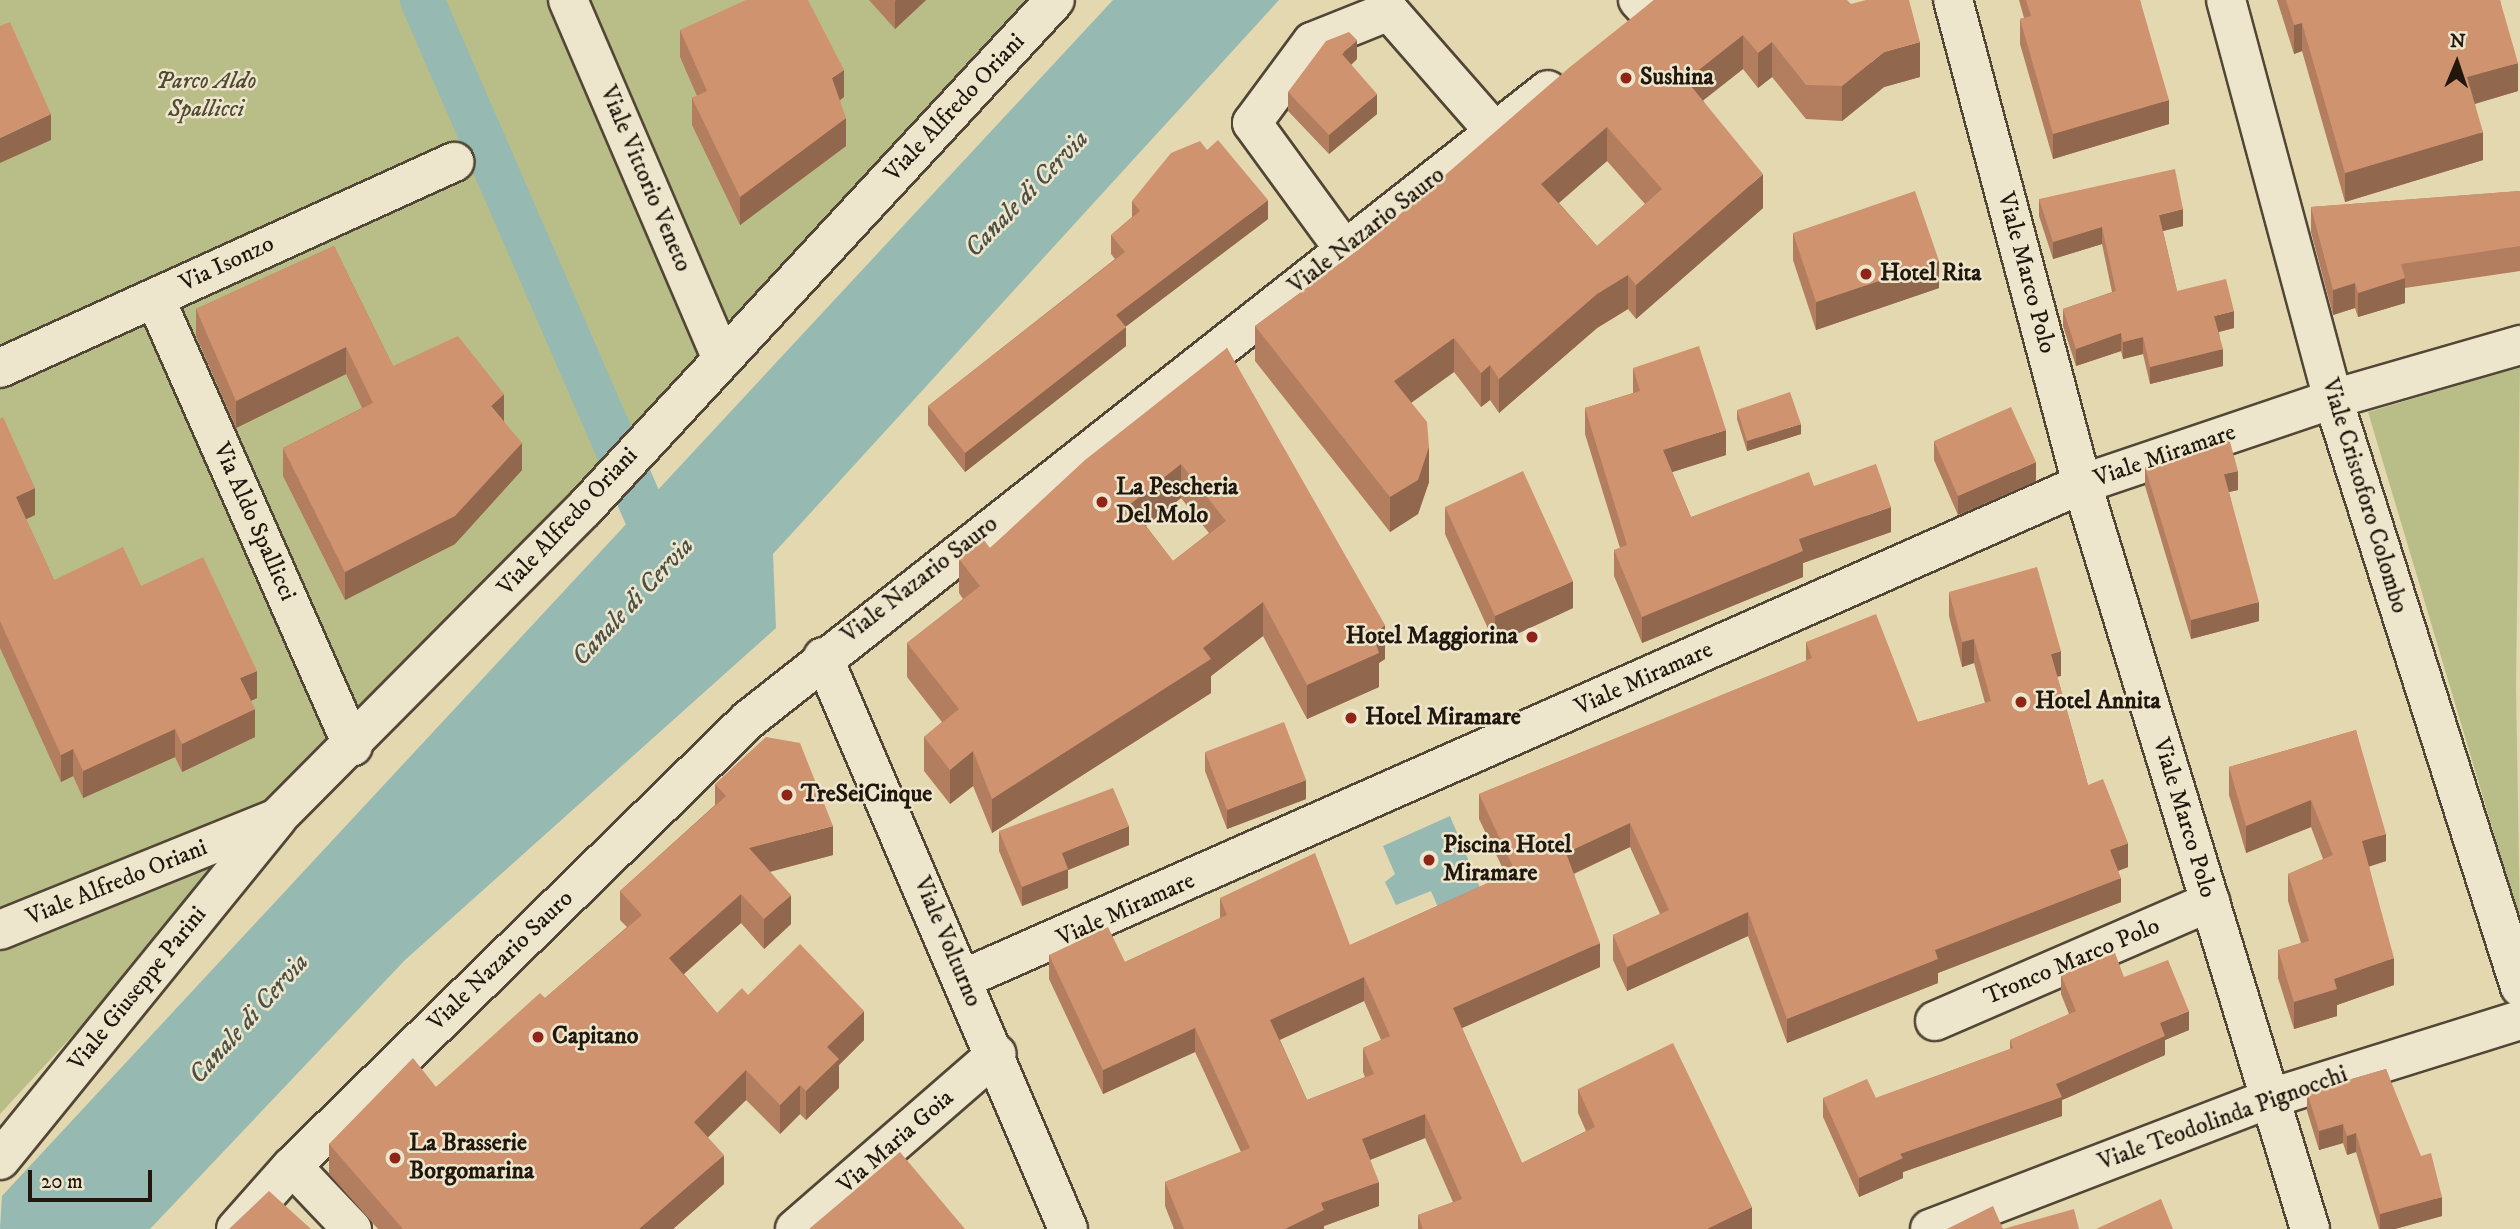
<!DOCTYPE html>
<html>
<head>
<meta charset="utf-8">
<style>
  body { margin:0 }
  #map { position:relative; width:2520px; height:1229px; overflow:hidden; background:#e4d8b0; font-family:"IM FELL DW Pica",serif }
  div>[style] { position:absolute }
  .green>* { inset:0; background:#b9be88 }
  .water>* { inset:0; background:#96b9b1 }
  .canal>* { height:44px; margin:-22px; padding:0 22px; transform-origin:22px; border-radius:22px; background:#96b9b1 }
  .roads { filter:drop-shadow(2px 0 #524636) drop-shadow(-2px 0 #524636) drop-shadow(0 2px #524636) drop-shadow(0 -2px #524636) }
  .minor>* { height:38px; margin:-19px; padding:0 19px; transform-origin:19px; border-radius:19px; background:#ede6cc }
  .wall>* { inset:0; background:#b27e5f }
  .shaded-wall>* { inset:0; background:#91674e }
  .building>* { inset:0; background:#cf936f }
  .dots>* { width:19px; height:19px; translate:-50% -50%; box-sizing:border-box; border:4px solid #ede6cc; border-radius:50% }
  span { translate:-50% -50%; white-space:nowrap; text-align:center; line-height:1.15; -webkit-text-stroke:5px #ede6cc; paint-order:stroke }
  .poi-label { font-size:24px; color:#22160d; font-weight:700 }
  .left { translate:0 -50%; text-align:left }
  .right { translate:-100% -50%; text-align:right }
  .park-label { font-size:24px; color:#4f4832; font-style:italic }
  .street-label { font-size:24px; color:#22160d }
  .water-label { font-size:26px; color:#4b4f46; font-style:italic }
  .north { position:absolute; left:2422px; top:28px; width:70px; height:70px; -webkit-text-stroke:5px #ede6cc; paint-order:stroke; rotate:2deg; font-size:19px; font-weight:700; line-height:28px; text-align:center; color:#22160d }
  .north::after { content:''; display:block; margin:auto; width:24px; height:32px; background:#22160d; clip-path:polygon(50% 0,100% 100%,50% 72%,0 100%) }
  .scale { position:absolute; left:28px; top:1170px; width:124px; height:32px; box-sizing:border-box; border:4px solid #22160d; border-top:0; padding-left:9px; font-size:21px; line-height:24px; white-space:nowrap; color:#22160d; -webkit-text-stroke:5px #ede6cc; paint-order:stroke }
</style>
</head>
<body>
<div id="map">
  <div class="green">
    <i style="clip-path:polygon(0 0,1029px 0,0 1114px)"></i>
    <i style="clip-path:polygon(2520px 367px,2516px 688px,2520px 921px,2368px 412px)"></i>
  </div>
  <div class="water">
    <i style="clip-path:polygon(1113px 0,1279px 0,773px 554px,776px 628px,405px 960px,150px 1229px,0 1229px,2px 1196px)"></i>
    <i style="clip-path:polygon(1450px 816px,1483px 895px,1440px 912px,1431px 891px,1396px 905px,1385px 882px,1395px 874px,1383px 846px)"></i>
  </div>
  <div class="canal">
    <i style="left:422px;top:0;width:607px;rotate:66.52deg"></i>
  </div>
  <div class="roads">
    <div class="minor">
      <i style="left:568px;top:0;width:391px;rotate:66.8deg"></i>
      <i style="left:1638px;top:0;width:16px;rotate:47deg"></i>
      <i style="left:1953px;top:0;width:501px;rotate:75.08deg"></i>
      <i style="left:2082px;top:484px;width:779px;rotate:72.98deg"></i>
      <i style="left:2226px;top:0;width:413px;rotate:75deg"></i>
      <i style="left:2333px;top:399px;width:617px;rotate:72.36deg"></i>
      <i style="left:1344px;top:249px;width:156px;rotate:-126.1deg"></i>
      <i style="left:1252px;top:123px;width:101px;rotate:-53.5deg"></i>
      <i style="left:1312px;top:42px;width:83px;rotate:-21.9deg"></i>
      <i style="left:1389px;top:11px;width:161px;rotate:48.8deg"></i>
      <i style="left:155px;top:298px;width:490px;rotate:66.2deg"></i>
      <i style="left:0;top:368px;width:499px;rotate:-24.4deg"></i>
      <i style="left:823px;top:657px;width:622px;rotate:66.81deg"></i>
      <i style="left:0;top:930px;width:299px;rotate:-22deg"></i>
      <i style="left:277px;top:818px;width:436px;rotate:-45.2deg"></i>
      <i style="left:584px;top:509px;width:693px;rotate:-47.22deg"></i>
      <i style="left:963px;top:979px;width:1224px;rotate:-23.86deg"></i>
      <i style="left:2082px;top:484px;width:265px;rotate:-18.7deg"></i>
      <i style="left:2333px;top:399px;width:195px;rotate:-16.1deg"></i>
      <i style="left:1935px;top:1021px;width:300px;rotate:-23.4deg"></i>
      <i style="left:0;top:1160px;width:438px;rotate:-50.9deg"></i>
      <i style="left:292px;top:1166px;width:87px;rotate:46.4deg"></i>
      <i style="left:236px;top:1229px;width:84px;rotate:-48.4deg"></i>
      <i style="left:292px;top:1166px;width:638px;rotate:-44.36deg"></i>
      <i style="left:748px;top:720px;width:1018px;rotate:-38.22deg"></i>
      <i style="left:795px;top:1229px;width:267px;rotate:-41deg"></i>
      <i style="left:1930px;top:1229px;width:365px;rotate:-21deg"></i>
      <i style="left:2271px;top:1098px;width:261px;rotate:-17.4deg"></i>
    </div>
  </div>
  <div class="wall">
    <i style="clip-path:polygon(869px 0,926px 0,895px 29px)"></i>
    <i style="clip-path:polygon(evenodd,1654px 0,1920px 77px,1884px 87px,1842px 121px,1806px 119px,1772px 77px,1758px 88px,1743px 69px,1703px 100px,1763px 208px,1636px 319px,1628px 309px,1597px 328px,1499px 413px,1490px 400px,1481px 407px,1454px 372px,1411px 403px,1429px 482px,1418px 514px,1390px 532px,1255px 361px,1255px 326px,1361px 248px,1654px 0,1607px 161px,1645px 204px,1597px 246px,1559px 203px,1607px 161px)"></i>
    <i style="clip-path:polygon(2019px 0,2140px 0,2169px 124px,2053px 159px,2020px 44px,2020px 19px,2024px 18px)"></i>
    <i style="clip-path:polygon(2277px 0,2500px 0,2518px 91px,2475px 104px,2483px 160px,2345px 202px,2302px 51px,2294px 54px)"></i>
    <i style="clip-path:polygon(680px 30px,844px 97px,840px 100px,846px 146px,740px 225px,692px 125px,692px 98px,697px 96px,680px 57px)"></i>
    <i style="clip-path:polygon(1357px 59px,1351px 65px,1377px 114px,1329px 154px,1288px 111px,1288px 92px)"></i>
    <i style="clip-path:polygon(2520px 191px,2520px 271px,2405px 288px,2405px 303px,2358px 317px,2355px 308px,2333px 315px,2311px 232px,2311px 207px)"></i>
    <i style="clip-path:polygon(2039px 199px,2183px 226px,2163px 231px,2177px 291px,2234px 328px,2219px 332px,2223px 366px,2150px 384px,2143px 354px,2123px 359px,2121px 351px,2076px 366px,2063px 326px,2063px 309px,2112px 292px,2102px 244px,2053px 259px,2039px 216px)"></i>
    <i style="clip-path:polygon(1132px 201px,1268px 219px,1125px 327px,1126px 346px,965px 472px,928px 425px,928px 406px,1115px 259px,1111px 254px,1111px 235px,1132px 217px)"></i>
    <i style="clip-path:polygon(1793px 233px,1939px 288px,1816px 330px,1793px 260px)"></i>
    <i style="clip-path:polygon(334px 246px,393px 366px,504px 421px,522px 470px,455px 544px,345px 600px,283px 476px,283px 448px,362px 408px,346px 374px,236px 428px,196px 336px,196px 309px)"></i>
    <i style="clip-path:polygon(evenodd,1227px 348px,1385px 659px,1379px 663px,1379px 687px,1307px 719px,1263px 636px,1211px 676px,1211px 693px,992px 833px,973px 786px,950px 804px,924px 771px,924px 737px,942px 722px,907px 677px,907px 643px,963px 599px,959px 593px,959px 559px,990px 548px,1227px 348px,1181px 498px,1209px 533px,1173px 561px,1146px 526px,1181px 498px)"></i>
    <i style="clip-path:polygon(1633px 368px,1726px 455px,1672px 472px,1691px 517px,1814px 486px,1891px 532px,1803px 563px,1803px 577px,1642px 643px,1614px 576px,1614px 550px,1620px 548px,1585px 434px,1585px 408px,1633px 393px)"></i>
    <i style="clip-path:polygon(1737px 410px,1801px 434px,1747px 451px,1737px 419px)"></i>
    <i style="clip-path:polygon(0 419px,35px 515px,26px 519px,54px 580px,141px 586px,257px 698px,251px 701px,255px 737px,182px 772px,175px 757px,83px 798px,73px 776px,61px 782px,0 648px)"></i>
    <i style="clip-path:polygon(1934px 441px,2036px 481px,1958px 515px,1934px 460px)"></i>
    <i style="clip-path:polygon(2145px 467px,2238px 490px,2229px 492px,2259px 621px,2191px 639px,2145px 486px)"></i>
    <i style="clip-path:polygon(1445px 507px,1573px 608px,1495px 644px,1445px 534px)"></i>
    <i style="clip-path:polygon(evenodd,1949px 592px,2061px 676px,2057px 676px,2088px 785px,2128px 867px,2118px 871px,2121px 902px,1938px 973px,1938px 983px,1787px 1043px,1748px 936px,1627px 991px,1613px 960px,1613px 935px,1660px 914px,1630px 847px,1574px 874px,1600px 967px,1462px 1028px,1522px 1163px,1586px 1131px,1578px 1113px,1578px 1089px,1752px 1229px,1418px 1229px,1418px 1215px,1453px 1202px,1425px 1138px,1370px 1160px,1379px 1206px,1324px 1226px,1324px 1229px,1174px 1229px,1165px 1206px,1165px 1182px,1241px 1152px,1195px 1052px,1103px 1094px,1049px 979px,1049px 955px,1125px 962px,1220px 918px,1220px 898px,1350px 945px,1506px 875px,1479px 819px,1479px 794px,1806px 661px,1806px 642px,1918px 722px,1985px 703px,1974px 663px,1962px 667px,1949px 616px,1949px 592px,1364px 1001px,1381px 1040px,1363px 1048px,1363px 1072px,1365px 1077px,1307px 1100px,1280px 1040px,1364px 1001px)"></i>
    <i style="clip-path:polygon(2356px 730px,2386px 861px,2369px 866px,2394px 985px,2337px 1005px,2337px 1016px,2294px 1029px,2278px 978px,2278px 950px,2301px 943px,2288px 901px,2288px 874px,2323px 859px,2311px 827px,2246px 853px,2229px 795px,2229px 767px)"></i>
    <i style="clip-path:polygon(1205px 752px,1306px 799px,1227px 829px,1205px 771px)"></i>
    <i style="clip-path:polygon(715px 784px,833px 855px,770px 872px,791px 924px,764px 949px,741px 923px,684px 974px,717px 1013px,748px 995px,864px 1040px,839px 1065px,839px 1088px,806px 1120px,800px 1114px,780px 1134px,746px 1100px,708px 1137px,724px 1184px,673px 1229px,378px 1229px,329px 1174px,329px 1144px,436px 1087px,545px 998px,627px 927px,620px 920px,620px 891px,715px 805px)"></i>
    <i style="clip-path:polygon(999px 831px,1129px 845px,1068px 870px,1068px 888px,1022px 906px,999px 851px)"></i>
    <i style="clip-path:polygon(2061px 975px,2124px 977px,2189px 1030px,2165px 1040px,2165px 1055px,2062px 1100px,2062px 1116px,1903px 1172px,1903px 1178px,1859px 1197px,1823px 1117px,1823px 1098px,1876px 1098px,2010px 1049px,2010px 1040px,2069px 1014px,2061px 994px)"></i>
    <i style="clip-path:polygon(2386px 1069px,2442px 1216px,2395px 1229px,2379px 1229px,2356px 1152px,2347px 1155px,2343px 1143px,2319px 1150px,2307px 1111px,2307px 1092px)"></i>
  </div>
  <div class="shaded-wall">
    <i style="clip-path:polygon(896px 0,926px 0,895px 29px,895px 1px)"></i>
    <i style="clip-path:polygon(2302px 23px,2302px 51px,2294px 54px,2294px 25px)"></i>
    <i style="clip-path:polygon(1743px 35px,1743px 69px,1686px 114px,1686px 80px)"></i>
    <i style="clip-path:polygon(1357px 40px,1357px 59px,1342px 73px,1342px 54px)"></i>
    <i style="clip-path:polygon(1772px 42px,1772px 77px,1758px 88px,1758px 53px)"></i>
    <i style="clip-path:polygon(1920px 42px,1920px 77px,1884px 87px,1842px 121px,1842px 86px,1884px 52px)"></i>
    <i style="clip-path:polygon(2518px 63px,2518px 91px,2467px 106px,2467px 77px)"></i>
    <i style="clip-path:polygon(844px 70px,844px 97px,832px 106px,832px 78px)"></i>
    <i style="clip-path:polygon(1377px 94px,1377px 114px,1329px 154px,1329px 135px)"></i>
    <i style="clip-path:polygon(2169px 100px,2169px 124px,2053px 159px,2053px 134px)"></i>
    <i style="clip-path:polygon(51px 114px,51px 140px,0 163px,0 138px)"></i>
    <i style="clip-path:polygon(846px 118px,846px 146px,740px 225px,740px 197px)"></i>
    <i style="clip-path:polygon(1607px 127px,1607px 161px,1541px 218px,1541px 184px)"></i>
    <i style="clip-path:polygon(2483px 132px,2483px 160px,2345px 202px,2345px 173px)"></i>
    <i style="clip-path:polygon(1763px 174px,1763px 208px,1636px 319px,1636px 285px)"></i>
    <i style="clip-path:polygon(1268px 200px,1268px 219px,1116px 334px,1116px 315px)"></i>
    <i style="clip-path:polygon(2183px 209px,2183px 226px,2159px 232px,2159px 215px)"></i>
    <i style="clip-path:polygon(2102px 227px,2102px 244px,2053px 259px,2053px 242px)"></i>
    <i style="clip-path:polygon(1939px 261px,1939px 288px,1816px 330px,1816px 302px)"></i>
    <i style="clip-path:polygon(1628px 275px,1628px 309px,1597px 328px,1499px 413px,1499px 379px,1597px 294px)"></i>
    <i style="clip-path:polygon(2405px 278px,2405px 303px,2358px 317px,2358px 293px)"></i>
    <i style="clip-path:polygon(2355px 283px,2355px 308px,2333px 315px,2333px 290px)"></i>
    <i style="clip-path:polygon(2234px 311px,2234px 328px,2214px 333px,2214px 316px)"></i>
    <i style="clip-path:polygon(1126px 327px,1126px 346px,965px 472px,965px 453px)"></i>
    <i style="clip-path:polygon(2121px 333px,2121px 351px,2076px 366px,2076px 349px)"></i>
    <i style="clip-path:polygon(2143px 337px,2143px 354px,2123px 359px,2123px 342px)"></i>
    <i style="clip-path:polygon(1454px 338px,1454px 372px,1394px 415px,1394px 381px)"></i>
    <i style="clip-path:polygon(346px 347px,346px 374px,236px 428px,236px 401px)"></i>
    <i style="clip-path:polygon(2223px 349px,2223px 366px,2150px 384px,2150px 367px)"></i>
    <i style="clip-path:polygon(1490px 365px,1490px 400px,1481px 407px,1481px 373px)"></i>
    <i style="clip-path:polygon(504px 394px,504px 422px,491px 406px)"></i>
    <i style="clip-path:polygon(1801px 424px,1801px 434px,1747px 451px,1747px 441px)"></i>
    <i style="clip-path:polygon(1726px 430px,1726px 455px,1663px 475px,1663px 450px)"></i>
    <i style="clip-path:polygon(522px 443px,522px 470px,455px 544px,345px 600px,345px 572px)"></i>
    <i style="clip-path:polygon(1429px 447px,1429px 482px,1418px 514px,1390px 532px,1390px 497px)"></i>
    <i style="clip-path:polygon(2036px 462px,2036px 481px,1958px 515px,1958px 496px)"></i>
    <i style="clip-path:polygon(1181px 464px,1181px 498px,1129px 539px,1129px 505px)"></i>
    <i style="clip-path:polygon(2238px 471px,2238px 490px,2224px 493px,2224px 474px)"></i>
    <i style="clip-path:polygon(35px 488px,35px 515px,16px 524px,16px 497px)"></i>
    <i style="clip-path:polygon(1891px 507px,1891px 532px,1803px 563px,1803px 577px,1642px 643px,1642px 617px,1799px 539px)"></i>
    <i style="clip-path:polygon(1573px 581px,1573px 608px,1495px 644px,1495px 616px)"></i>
    <i style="clip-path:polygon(1263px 602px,1263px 636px,1211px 676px,1211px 693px,992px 833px,992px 799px,1203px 648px)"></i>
    <i style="clip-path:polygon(2259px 602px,2259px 621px,2191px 639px,2191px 620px)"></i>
    <i style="clip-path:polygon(1385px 625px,1385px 659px,1379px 663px,1379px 687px,1307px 719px,1307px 685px)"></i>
    <i style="clip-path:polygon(1974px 639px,1974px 663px,1962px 667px,1962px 642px)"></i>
    <i style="clip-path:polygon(2061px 651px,2061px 676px,2051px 678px,2051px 654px)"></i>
    <i style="clip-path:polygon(257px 671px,257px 698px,240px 706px,240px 678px)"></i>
    <i style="clip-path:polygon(255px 709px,255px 737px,182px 772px,182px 744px)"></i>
    <i style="clip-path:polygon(175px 729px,175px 757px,83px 798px,83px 771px)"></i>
    <i style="clip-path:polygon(73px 749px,73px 776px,61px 782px,61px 755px)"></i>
    <i style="clip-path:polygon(973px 751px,973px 786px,950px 804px,950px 770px)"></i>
    <i style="clip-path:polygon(1306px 780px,1306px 799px,1227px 829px,1227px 810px)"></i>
    <i style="clip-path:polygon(2311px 800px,2311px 827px,2246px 853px,2246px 826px)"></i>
    <i style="clip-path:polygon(1630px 823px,1630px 847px,1566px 877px,1566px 853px)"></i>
    <i style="clip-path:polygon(833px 826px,833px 855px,749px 877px,749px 848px)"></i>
    <i style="clip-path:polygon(1129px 826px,1129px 845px,1068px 870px,1068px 888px,1022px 906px,1022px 887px,1062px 853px)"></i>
    <i style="clip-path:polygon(2386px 834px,2386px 861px,2362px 869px,2362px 841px)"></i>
    <i style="clip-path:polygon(2128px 843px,2128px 867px,2110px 874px,2110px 850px)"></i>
    <i style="clip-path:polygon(2121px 878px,2121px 902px,1938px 973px,1938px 983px,1787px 1043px,1787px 1019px,1935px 950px)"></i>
    <i style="clip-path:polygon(741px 894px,741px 923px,669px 987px,669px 958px)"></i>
    <i style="clip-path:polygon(791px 895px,791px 924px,764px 949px,764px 919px)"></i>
    <i style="clip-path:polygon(1748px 912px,1748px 936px,1627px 991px,1627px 967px)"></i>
    <i style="clip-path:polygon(1600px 943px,1600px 967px,1453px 1032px,1453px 1008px)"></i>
    <i style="clip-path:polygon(2394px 958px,2394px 985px,2337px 1005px,2337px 1016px,2294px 1029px,2294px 1002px,2334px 979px)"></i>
    <i style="clip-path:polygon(1364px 977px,1364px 1001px,1270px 1044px,1270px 1020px)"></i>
    <i style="clip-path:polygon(864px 1011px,864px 1040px,839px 1065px,839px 1088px,806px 1120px,806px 1091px,827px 1047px)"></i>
    <i style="clip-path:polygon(2189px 1011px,2189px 1030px,2165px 1040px,2165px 1055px,2062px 1100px,2062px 1116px,1903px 1172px,1903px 1178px,1859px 1197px,1859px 1178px,1900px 1154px,2056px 1084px,2160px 1023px)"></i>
    <i style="clip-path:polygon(1195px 1028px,1195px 1052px,1103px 1094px,1103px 1070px)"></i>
    <i style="clip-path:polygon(746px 1070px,746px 1100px,694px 1151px,694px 1122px)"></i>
    <i style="clip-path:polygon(800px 1085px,800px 1114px,780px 1134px,780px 1105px)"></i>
    <i style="clip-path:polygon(1425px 1114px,1425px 1138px,1362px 1163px,1362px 1139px)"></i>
    <i style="clip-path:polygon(2343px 1124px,2343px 1143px,2319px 1150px,2319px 1131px)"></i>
    <i style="clip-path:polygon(2356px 1133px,2356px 1152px,2347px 1155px,2347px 1136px)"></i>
    <i style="clip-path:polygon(724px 1155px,724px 1184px,673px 1229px,639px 1229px)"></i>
    <i style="clip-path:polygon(1379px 1182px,1379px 1206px,1324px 1226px,1324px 1229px,1285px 1229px,1321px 1203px)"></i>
    <i style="clip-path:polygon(2442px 1197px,2442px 1216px,2395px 1229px,2380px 1229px,2380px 1214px)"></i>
    <i style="clip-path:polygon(1752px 1207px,1752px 1229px,1707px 1229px)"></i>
  </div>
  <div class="building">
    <i style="clip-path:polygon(746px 0,808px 0,844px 70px,832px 78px,846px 118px,740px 197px,692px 98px,707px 91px,680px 30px)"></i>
    <i style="clip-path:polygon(evenodd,1654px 0,1847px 0,1851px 4px,1866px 0,1909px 0,1920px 42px,1884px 52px,1842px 86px,1806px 85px,1772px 42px,1758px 53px,1743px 35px,1686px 80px,1763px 174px,1636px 285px,1628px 275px,1597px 294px,1499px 379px,1490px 365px,1481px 373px,1454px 338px,1394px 381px,1427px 422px,1429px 447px,1418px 480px,1390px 497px,1255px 326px,1361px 248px,1570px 67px,1654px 0,1607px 127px,1662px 189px,1597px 246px,1541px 184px,1607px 127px)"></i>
    <i style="clip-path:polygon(2026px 0,2140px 0,2169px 100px,2053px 134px,2020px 19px,2031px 16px)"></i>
    <i style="clip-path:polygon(2286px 0,2500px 0,2518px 63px,2467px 77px,2483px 132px,2345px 173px,2302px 23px,2294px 25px)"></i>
    <i style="clip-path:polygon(10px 22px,51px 114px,0 138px,0 26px)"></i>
    <i style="clip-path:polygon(1349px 32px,1357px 40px,1342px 54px,1377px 94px,1329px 135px,1288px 92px,1326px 41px)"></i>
    <i style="clip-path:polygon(1218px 140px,1268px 200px,1116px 315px,1126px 327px,965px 453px,928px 406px,1125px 252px,1111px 235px,1140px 211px,1132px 201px,1171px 153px,1200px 141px,1207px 150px)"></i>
    <i style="clip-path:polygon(2175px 169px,2183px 209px,2159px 215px,2177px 291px,2226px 279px,2234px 311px,2214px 316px,2223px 349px,2150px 367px,2143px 337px,2123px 342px,2121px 333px,2076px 349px,2063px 309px,2116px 291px,2102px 227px,2053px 242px,2039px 199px)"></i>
    <i style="clip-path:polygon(1915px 191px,1939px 261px,1816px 302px,1793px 233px)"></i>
    <i style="clip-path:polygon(2520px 191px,2520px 246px,2401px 264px,2405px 278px,2358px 293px,2355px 283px,2333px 290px,2311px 207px)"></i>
    <i style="clip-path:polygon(334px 246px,393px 366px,458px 336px,504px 394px,491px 406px,522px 443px,455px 516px,345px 572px,283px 448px,373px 403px,346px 347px,236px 401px,196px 309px)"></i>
    <i style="clip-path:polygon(1699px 346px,1726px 430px,1663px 450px,1691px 517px,1809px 472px,1814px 486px,1876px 464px,1891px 507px,1799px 539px,1803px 551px,1642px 617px,1614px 550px,1627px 545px,1585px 408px,1640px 391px,1633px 368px)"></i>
    <i style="clip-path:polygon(evenodd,1227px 348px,1385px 625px,1373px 634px,1379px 653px,1307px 685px,1263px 602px,1203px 648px,1211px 659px,992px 799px,973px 751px,950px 770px,924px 737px,959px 709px,907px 643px,980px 586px,959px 559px,984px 540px,990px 548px,1085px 460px,1227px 348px,1181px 464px,1226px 521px,1173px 561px,1129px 505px,1181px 464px)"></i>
    <i style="clip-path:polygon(1790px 392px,1801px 424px,1747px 441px,1737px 410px)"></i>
    <i style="clip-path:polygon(2011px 407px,2036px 462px,1958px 496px,1934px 441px)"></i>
    <i style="clip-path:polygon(3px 417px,35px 488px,16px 497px,54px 580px,123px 547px,141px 586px,203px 557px,257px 671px,240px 678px,255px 709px,182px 744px,175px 729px,83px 771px,73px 749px,61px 755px,0 621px,0 419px)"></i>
    <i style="clip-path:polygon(2229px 438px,2238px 471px,2224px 474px,2259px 602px,2191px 620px,2145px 467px)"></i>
    <i style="clip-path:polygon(1523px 471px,1573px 581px,1495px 616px,1445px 507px)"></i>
    <i style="clip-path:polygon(evenodd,2037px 567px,2061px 651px,2051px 654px,2088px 785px,2103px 779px,2128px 843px,2110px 850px,2121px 878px,1935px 950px,1938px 959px,1787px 1019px,1748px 912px,1627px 967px,1613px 935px,1669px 910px,1630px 823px,1566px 853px,1600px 943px,1453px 1008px,1522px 1163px,1595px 1127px,1578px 1089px,1673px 1043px,1752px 1207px,1707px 1229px,1423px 1229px,1418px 1215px,1462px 1199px,1425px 1114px,1362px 1139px,1379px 1182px,1321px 1203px,1324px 1210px,1285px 1229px,1184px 1229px,1165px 1182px,1250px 1148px,1195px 1028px,1103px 1070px,1049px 955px,1108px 927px,1125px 962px,1227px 915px,1220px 898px,1315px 853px,1350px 945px,1515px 871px,1479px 794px,1812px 658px,1806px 642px,1876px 614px,1918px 722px,1991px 701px,1974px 639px,1962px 642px,1949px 592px,2037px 567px,1364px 977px,1390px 1036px,1363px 1048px,1374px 1074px,1307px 1100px,1270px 1020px,1364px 977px)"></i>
    <i style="clip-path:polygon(1284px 722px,1306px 780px,1227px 810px,1205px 752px)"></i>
    <i style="clip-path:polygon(2356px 730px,2386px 834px,2362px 841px,2394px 958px,2334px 979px,2337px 989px,2294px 1002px,2278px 950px,2309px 941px,2288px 874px,2333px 855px,2311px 800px,2246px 826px,2229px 767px)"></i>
    <i style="clip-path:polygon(766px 737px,800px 743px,833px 826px,749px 848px,791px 895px,764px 919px,741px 894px,669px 958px,717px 1013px,742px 988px,748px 995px,800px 944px,864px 1011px,827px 1047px,839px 1059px,806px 1091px,800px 1085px,780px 1105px,746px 1070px,694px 1122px,724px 1155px,639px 1229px,403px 1229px,329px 1144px,413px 1058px,436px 1087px,540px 993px,545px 998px,642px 915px,620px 891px,726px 796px,715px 784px)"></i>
    <i style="clip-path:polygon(1113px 788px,1129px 826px,1062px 853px,1068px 869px,1022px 887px,999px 831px)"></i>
    <i style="clip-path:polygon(2115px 953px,2124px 977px,2168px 960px,2189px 1011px,2160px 1023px,2165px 1036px,2056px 1084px,2062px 1097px,1900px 1154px,1903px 1158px,1859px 1178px,1823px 1098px,1867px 1079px,1876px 1098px,2013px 1048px,2010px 1040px,2076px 1011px,2061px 975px)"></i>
    <i style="clip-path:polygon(2386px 1069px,2421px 1156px,2431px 1153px,2442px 1197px,2380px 1214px,2356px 1133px,2347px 1136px,2343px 1124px,2319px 1131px,2307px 1092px)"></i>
    <i style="clip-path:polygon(900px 1152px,965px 1229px,809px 1229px)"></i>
    <i style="clip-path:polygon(269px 1191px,311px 1229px,229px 1229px)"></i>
    <i style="clip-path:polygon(2161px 1199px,2173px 1229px,2096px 1229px)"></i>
    <i style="clip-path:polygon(1993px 1206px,2003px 1229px,2074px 1209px,2079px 1229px,1947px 1229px)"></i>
  </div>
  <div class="dots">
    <i style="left:1626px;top:78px;background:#8f2418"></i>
    <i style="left:1866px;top:274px;background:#8f2418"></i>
    <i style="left:1102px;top:502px;background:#8f2418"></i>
    <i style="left:1532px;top:637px;background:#8f2418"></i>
    <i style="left:2021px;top:702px;background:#8f2418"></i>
    <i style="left:1351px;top:718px;background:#8f2418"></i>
    <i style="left:787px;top:795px;background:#8f2418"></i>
    <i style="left:1429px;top:860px;background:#8f2418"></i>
    <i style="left:538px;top:1037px;background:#8f2418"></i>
    <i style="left:395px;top:1158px;background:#8f2418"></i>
  </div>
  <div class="poi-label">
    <span class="left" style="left:1640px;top:78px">Sushina</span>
    <span class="left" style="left:1880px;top:274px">Hotel Rita</span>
    <span class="left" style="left:1116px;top:502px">La Pescheria<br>Del Molo</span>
    <span class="right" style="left:1518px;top:637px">Hotel Maggiorina</span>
    <span class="left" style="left:2035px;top:702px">Hotel Annita</span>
    <span class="left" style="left:1365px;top:718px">Hotel Miramare</span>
    <span class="left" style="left:801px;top:795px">TreSeiCinque</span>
    <span class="left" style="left:1443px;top:860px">Piscina Hotel<br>Miramare</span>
    <span class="left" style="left:552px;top:1037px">Capitano</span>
    <span class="left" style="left:409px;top:1158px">La Brasserie<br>Borgomarina</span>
  </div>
  <div class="park-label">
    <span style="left:206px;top:96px">Parco Aldo<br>Spallicci</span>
  </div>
  <div class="street-label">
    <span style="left:955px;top:108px;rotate:-47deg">Viale Alfredo Oriani</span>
    <span style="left:645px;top:179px;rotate:67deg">Viale Vittorio Veneto</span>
    <span style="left:1367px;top:231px;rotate:-38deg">Viale Nazario Sauro</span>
    <span style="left:227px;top:264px;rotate:-25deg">Via Isonzo</span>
    <span style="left:2026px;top:273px;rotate:75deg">Viale Marco Polo</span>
    <span style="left:2165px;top:456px;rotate:-19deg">Viale Miramare</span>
    <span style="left:2364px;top:496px;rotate:73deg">Viale Cristoforo Colombo</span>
    <span style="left:254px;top:522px;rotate:66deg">Via Aldo Spallicci</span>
    <span style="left:568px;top:522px;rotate:-47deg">Viale Alfredo Oriani</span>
    <span style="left:920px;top:580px;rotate:-38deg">Viale Nazario Sauro</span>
    <span style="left:1644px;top:679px;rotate:-24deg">Viale Miramare</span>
    <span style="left:2184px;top:818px;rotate:73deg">Viale Marco Polo</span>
    <span style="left:117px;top:883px;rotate:-22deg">Viale Alfredo Oriani</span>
    <span style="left:1126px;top:910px;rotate:-24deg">Viale Miramare</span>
    <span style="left:947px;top:942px;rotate:67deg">Viale Volturno</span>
    <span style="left:501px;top:961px;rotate:-44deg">Viale Nazario Sauro</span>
    <span style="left:2072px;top:962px;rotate:-23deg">Tronco Marco Polo</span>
    <span style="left:138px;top:989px;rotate:-51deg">Viale Giuseppe Parini</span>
    <span style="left:2223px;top:1119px;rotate:-20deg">Viale Teodolinda Pignocchi</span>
    <span style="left:896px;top:1142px;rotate:-41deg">Via Maria Goia</span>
  </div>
  <div class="water-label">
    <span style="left:1027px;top:194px;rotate:-46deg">Canale di Cervia</span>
    <span style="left:633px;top:602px;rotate:-47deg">Canale di Cervia</span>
    <span style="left:249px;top:1019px;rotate:-48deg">Canale di Cervia</span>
  </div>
  <div class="north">N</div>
  <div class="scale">20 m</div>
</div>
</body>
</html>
